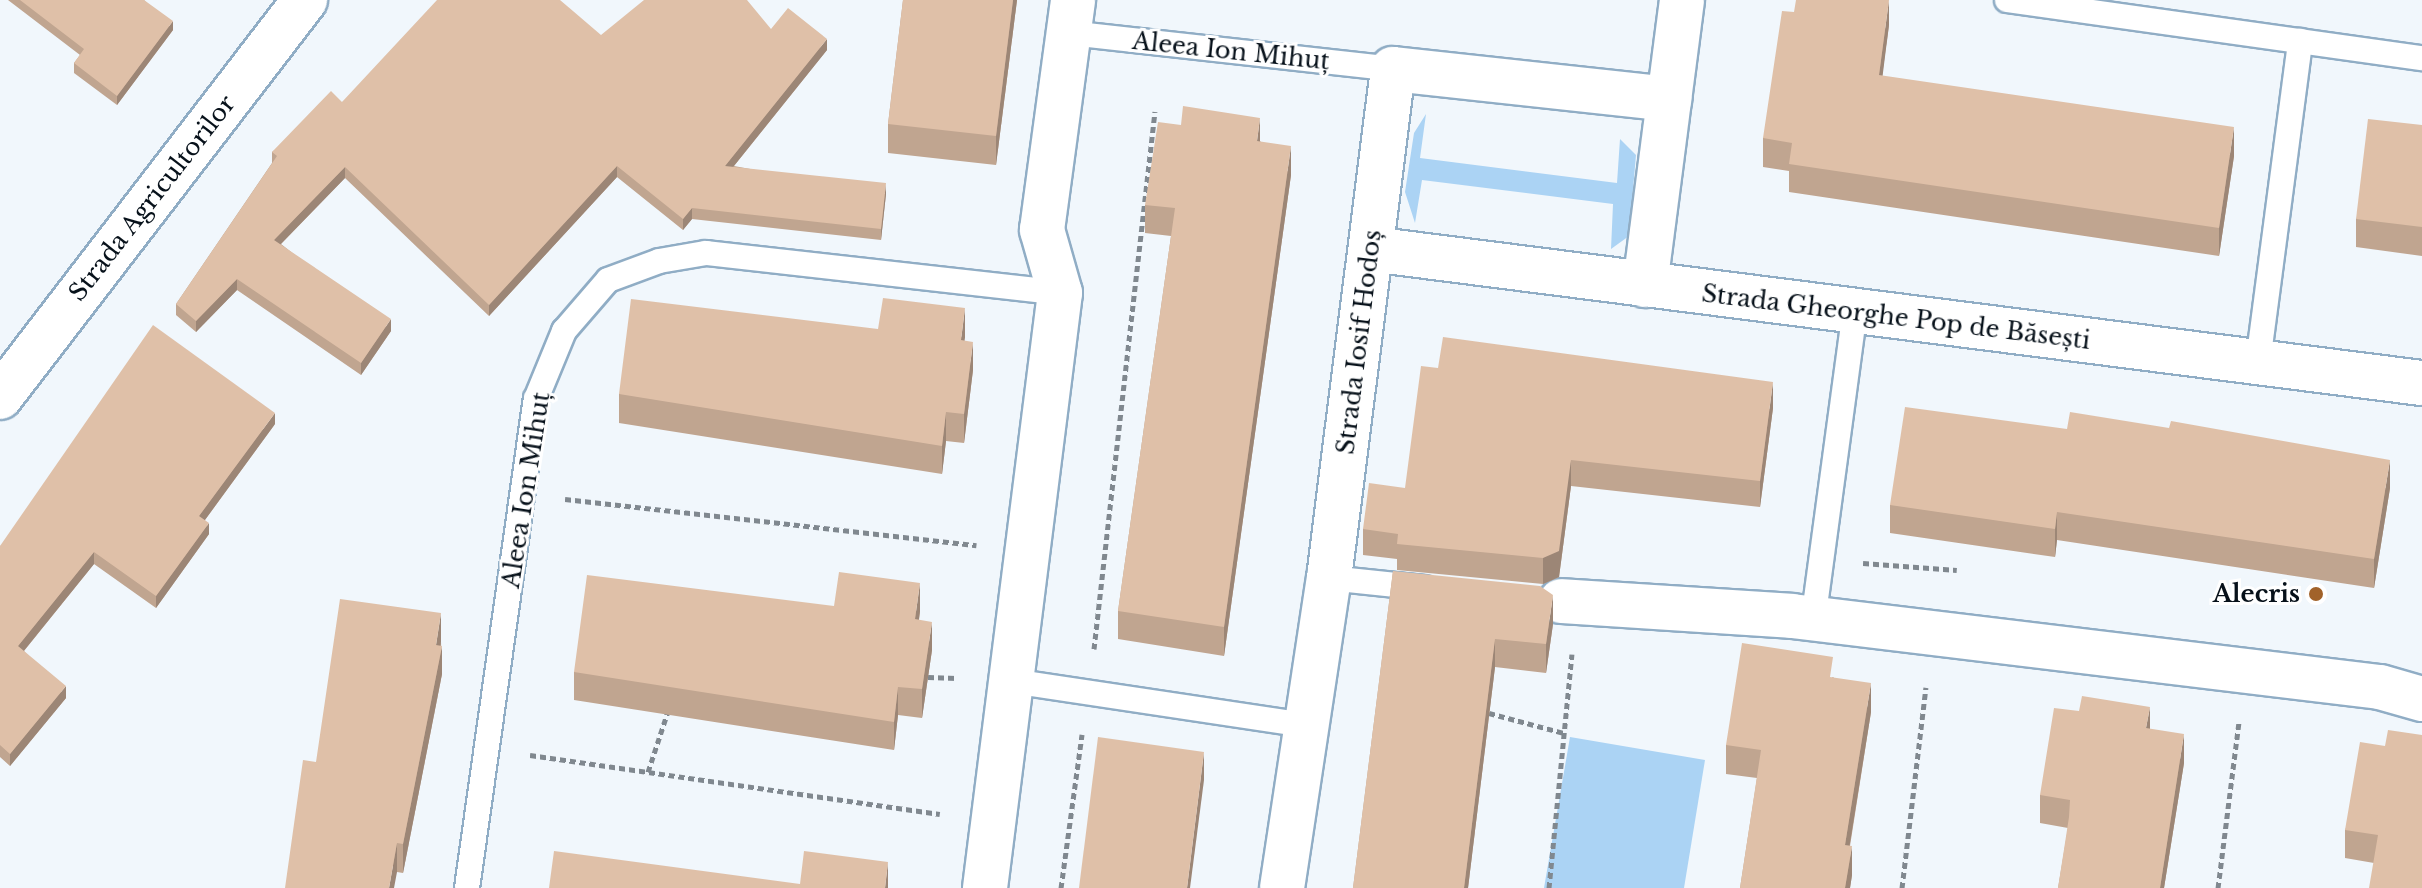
<!DOCTYPE html>
<html>
<head>
<meta charset="utf-8">
<style>
  body { margin:0 }
  #map { position:relative; width:2422px; height:888px; overflow:hidden; background:#f1f7fc; font-family:"Libre Baskerville",serif }
  div>[style] { position:absolute }
  .green>* { inset:0; background:#abd3f4 }
  .path>* { height:5px; margin-top:-2.5px; transform-origin:0; background:repeating-linear-gradient(90deg,#80888f 0 6px,transparent 0 10px) }
  .roads { filter:drop-shadow(2px 0 #90adc5) drop-shadow(-2px 0 #90adc5) drop-shadow(0 2px #90adc5) drop-shadow(0 -2px #90adc5) }
  .lane>* { height:24px; margin:-12px; padding:0 12px; transform-origin:12px; border-radius:12px; background:#fff }
  .street>* { height:44px; margin:-22px; padding:0 22px; transform-origin:22px; border-radius:22px; background:#fff }
  .secondary>* { height:44px; margin:-22px; padding:0 22px; transform-origin:22px; border-radius:22px; background:#fff }
  .wall>* { inset:0; background:#c0a590 }
  .shaded-wall>* { inset:0; background:#9c8676 }
  .building>* { inset:0; background:#dfc0a8 }
  .dots>* { width:22px; height:22px; translate:-50% -50%; box-sizing:border-box; border:4px solid #fff; border-radius:50% }
  span { translate:-50% -50%; white-space:nowrap; text-align:center; line-height:1.15; -webkit-text-stroke:6px #fff; paint-order:stroke }
  .street-label { font-size:24px; color:#07111a }
  .poi-label { font-size:24px; color:#07111a; font-weight:700 }
  .right { translate:-100% -50%; text-align:right }
</style>
</head>
<body>
<div id="map">
  <div class="green">
    <i style="clip-path:polygon(1426px 114px,1420px 158px,1617px 183px,1620px 139px,1636px 155px,1629px 236px,1611px 249px,1613px 204px,1422px 180px,1415px 223px,1405px 192px,1414px 133px)"></i>
    <i style="clip-path:polygon(1570px 737px,1705px 760px,1684px 888px,1544px 888px)"></i>
  </div>
  <div class="path">
    <i style="left:565px;top:499px;width:414px;rotate:6.4deg"></i>
    <i style="left:1863px;top:563px;width:94px;rotate:4.3deg"></i>
    <i style="left:1094px;top:649px;width:541px;rotate:-83.53deg"></i>
    <i style="left:928px;top:677px;width:29px;rotate:2deg"></i>
    <i style="left:1489px;top:713px;width:78px;rotate:14.9deg"></i>
    <i style="left:530px;top:755px;width:414px;rotate:8.2deg"></i>
    <i style="left:648px;top:772px;width:67px;rotate:-71.8deg"></i>
    <i style="left:1061px;top:888px;width:155px;rotate:-82.2deg"></i>
    <i style="left:1549px;top:888px;width:235px;rotate:-84.4deg"></i>
    <i style="left:1902px;top:888px;width:202px;rotate:-83.2deg"></i>
    <i style="left:2218px;top:888px;width:167px;rotate:-82.8deg"></i>
  </div>
  <div class="roads">
    <div class="lane">
      <i style="left:2007px;top:0;width:419px;rotate:8deg"></i>
      <i style="left:1069px;top:33px;width:326px;rotate:6.3deg"></i>
      <i style="left:2258px;top:362px;width:324px;rotate:-82.5deg"></i>
      <i style="left:1329px;top:578px;width:96px;rotate:6deg"></i>
      <i style="left:1813px;top:621px;width:312px;rotate:-82.3deg"></i>
      <i style="left:1011px;top:681px;width:298px;rotate:8.5deg"></i>
      <i style="left:467px;top:888px;width:494px;rotate:-82deg"></i>
      <i style="left:536px;top:399px;width:74px;rotate:-67.6deg"></i>
      <i style="left:564px;top:331px;width:67px;rotate:-49.2deg"></i>
      <i style="left:608px;top:280px;width:54px;rotate:-20.4deg"></i>
      <i style="left:659px;top:261px;width:48px;rotate:-9.7deg"></i>
      <i style="left:706px;top:253px;width:356px;rotate:6.4deg"></i>
    </div>
    <div class="street">
      <i style="left:1371px;top:249px;width:1060px;rotate:7.27deg"></i>
      <i style="left:1645px;top:285px;width:287px;rotate:-82.6deg"></i>
      <i style="left:1561px;top:601px;width:231px;rotate:3.7deg"></i>
      <i style="left:1792px;top:616px;width:592px;rotate:6.89deg"></i>
      <i style="left:2380px;top:687px;width:44px;rotate:15.9deg"></i>
      <i style="left:985px;top:888px;width:600px;rotate:-82.82deg"></i>
      <i style="left:1060px;top:293px;width:66px;rotate:-105.9deg"></i>
      <i style="left:1042px;top:230px;width:232px;rotate:-82.3deg"></i>
      <i style="left:1282px;top:888px;width:314px;rotate:-81.4deg"></i>
      <i style="left:1329px;top:578px;width:513px;rotate:-82.83deg"></i>
      <i style="left:1393px;top:69px;width:278px;rotate:6.2deg"></i>
    </div>
    <div class="secondary">
      <i style="left:0;top:397px;width:501px;rotate:-52.47deg"></i>
    </div>
  </div>
  <div class="wall">
    <i style="clip-path:polygon(8px 0,144px 0,173px 30px,117px 105px,74px 73px,74px 63px,80px 55px)"></i>
    <i style="clip-path:polygon(903px 0,1017px 0,996px 165px,888px 153px,888px 124px)"></i>
    <i style="clip-path:polygon(1889px 25px,1882px 76px,2234px 156px,2219px 256px,1789px 192px,1789px 171px,1763px 167px,1763px 138px)"></i>
    <i style="clip-path:polygon(771px 29px,827px 50px,734px 166px,886px 194px,881px 240px,692px 219px,683px 230px,617px 177px,489px 316px,345px 178px,281px 244px,391px 331px,361px 375px,237px 290px,196px 332px,176px 315px,176px 304px,272px 163px,272px 152px,342px 102px,601px 35px)"></i>
    <i style="clip-path:polygon(2422px 125px,2422px 256px,2356px 247px,2356px 219px)"></i>
    <i style="clip-path:polygon(1260px 141px,1291px 175px,1224px 656px,1118px 639px,1118px 611px,1171px 236px,1145px 233px,1145px 205px)"></i>
    <i style="clip-path:polygon(878px 329px,965px 337px,964px 340px,973px 370px,964px 443px,946px 441px,942px 474px,619px 423px,619px 394px)"></i>
    <i style="clip-path:polygon(1773px 408px,1760px 507px,1571px 486px,1559px 577px,1543px 584px,1397px 570px,1397px 559px,1363px 555px,1363px 529px,1405px 488px)"></i>
    <i style="clip-path:polygon(275px 424px,205px 520px,209px 534px,156px 608px,94px 564px,24px 651px,66px 698px,10px 766px,0 757px,0 546px)"></i>
    <i style="clip-path:polygon(2390px 488px,2374px 588px,2057px 540px,2055px 557px,1890px 533px,1890px 505px)"></i>
    <i style="clip-path:polygon(1393px 571px,1553px 624px,1546px 673px,1495px 667px,1468px 888px,1353px 888px)"></i>
    <i style="clip-path:polygon(834px 606px,920px 611px,919px 620px,932px 650px,922px 718px,898px 715px,894px 750px,574px 700px,574px 672px)"></i>
    <i style="clip-path:polygon(441px 642px,442px 674px,403px 873px,397px 872px,316px 762px)"></i>
    <i style="clip-path:polygon(1833px 677px,1871px 712px,1850px 846px,1852px 875px,1850px 888px,1740px 888px,1757px 778px,1726px 774px,1726px 745px)"></i>
    <i style="clip-path:polygon(2150px 729px,2184px 763px,2164px 888px,2058px 888px,2068px 828px,2040px 823px,2040px 795px)"></i>
    <i style="clip-path:polygon(2422px 735px,2374px 863px,2345px 858px,2345px 830px,2385px 746px)"></i>
  </div>
  <div class="shaded-wall">
    <i style="clip-path:polygon(1013px 0,1017px 0,996px 165px,996px 136px)"></i>
    <i style="clip-path:polygon(1889px 0,1889px 25px,1879px 104px,1879px 75px)"></i>
    <i style="clip-path:polygon(173px 21px,173px 30px,117px 105px,117px 96px)"></i>
    <i style="clip-path:polygon(827px 39px,827px 50px,725px 177px,725px 166px)"></i>
    <i style="clip-path:polygon(1260px 118px,1260px 146px,1257px 141px)"></i>
    <i style="clip-path:polygon(2234px 127px,2234px 156px,2219px 256px,2219px 228px)"></i>
    <i style="clip-path:polygon(1291px 146px,1291px 175px,1224px 656px,1224px 627px)"></i>
    <i style="clip-path:polygon(617px 166px,617px 177px,489px 316px,489px 305px)"></i>
    <i style="clip-path:polygon(345px 167px,345px 178px,274px 251px,274px 240px)"></i>
    <i style="clip-path:polygon(886px 183px,886px 194px,881px 240px,881px 229px)"></i>
    <i style="clip-path:polygon(692px 208px,692px 219px,683px 230px,683px 219px)"></i>
    <i style="clip-path:polygon(237px 279px,237px 290px,196px 332px,196px 321px)"></i>
    <i style="clip-path:polygon(965px 308px,965px 337px,961px 368px,961px 340px)"></i>
    <i style="clip-path:polygon(391px 319px,391px 331px,361px 375px,361px 363px)"></i>
    <i style="clip-path:polygon(973px 342px,973px 370px,964px 443px,964px 414px)"></i>
    <i style="clip-path:polygon(1773px 382px,1773px 408px,1760px 507px,1760px 481px)"></i>
    <i style="clip-path:polygon(946px 412px,946px 441px,942px 474px,942px 446px)"></i>
    <i style="clip-path:polygon(275px 413px,275px 424px,199px 528px,199px 516px)"></i>
    <i style="clip-path:polygon(1571px 460px,1571px 486px,1559px 577px,1543px 584px,1543px 558px)"></i>
    <i style="clip-path:polygon(2390px 460px,2390px 488px,2374px 588px,2374px 559px)"></i>
    <i style="clip-path:polygon(2057px 512px,2057px 540px,2055px 557px,2055px 529px)"></i>
    <i style="clip-path:polygon(209px 523px,209px 534px,156px 608px,156px 596px)"></i>
    <i style="clip-path:polygon(94px 552px,94px 564px,18px 658px,18px 646px)"></i>
    <i style="clip-path:polygon(920px 583px,920px 611px,915px 648px,915px 619px)"></i>
    <i style="clip-path:polygon(1553px 595px,1553px 624px,1546px 673px,1546px 644px)"></i>
    <i style="clip-path:polygon(441px 613px,441px 642px,436px 673px,436px 645px)"></i>
    <i style="clip-path:polygon(932px 622px,932px 650px,922px 718px,922px 689px)"></i>
    <i style="clip-path:polygon(1495px 639px,1495px 667px,1468px 888px,1464px 888px)"></i>
    <i style="clip-path:polygon(442px 646px,442px 674px,403px 873px,403px 844px)"></i>
    <i style="clip-path:polygon(1871px 683px,1871px 712px,1845px 874px,1845px 845px)"></i>
    <i style="clip-path:polygon(66px 686px,66px 698px,10px 766px,10px 754px)"></i>
    <i style="clip-path:polygon(898px 687px,898px 715px,894px 750px,894px 722px)"></i>
    <i style="clip-path:polygon(2150px 707px,2150px 735px,2146px 728px)"></i>
    <i style="clip-path:polygon(2184px 734px,2184px 763px,2164px 888px,2160px 888px)"></i>
    <i style="clip-path:polygon(1204px 752px,1204px 780px,1190px 888px,1187px 888px)"></i>
    <i style="clip-path:polygon(397px 843px,397px 872px,394px 888px,389px 888px)"></i>
    <i style="clip-path:polygon(1852px 846px,1852px 875px,1850px 888px,1845px 888px)"></i>
    <i style="clip-path:polygon(888px 862px,888px 888px,885px 888px)"></i>
  </div>
  <div class="building">
    <i style="clip-path:polygon(20px 0,144px 0,173px 21px,117px 96px,74px 63px,84px 49px)"></i>
    <i style="clip-path:polygon(437px 0,560px 0,601px 35px,644px 0,747px 0,771px 29px,788px 8px,827px 39px,725px 166px,886px 183px,881px 229px,692px 208px,683px 219px,617px 166px,489px 305px,345px 167px,274px 240px,391px 319px,361px 363px,237px 279px,196px 321px,176px 304px,277px 156px,272px 152px,331px 91px,342px 102px)"></i>
    <i style="clip-path:polygon(903px 0,1013px 0,996px 136px,888px 124px)"></i>
    <i style="clip-path:polygon(1796px 0,1889px 0,1879px 75px,2234px 127px,2219px 228px,1789px 164px,1792px 143px,1763px 138px,1782px 11px,1794px 12px)"></i>
    <i style="clip-path:polygon(1183px 106px,1260px 118px,1257px 141px,1291px 146px,1224px 627px,1118px 611px,1175px 208px,1145px 205px,1158px 122px,1181px 125px)"></i>
    <i style="clip-path:polygon(2368px 119px,2422px 125px,2422px 227px,2356px 219px)"></i>
    <i style="clip-path:polygon(883px 298px,965px 308px,961px 340px,973px 342px,964px 414px,946px 412px,942px 446px,619px 394px,631px 299px,878px 329px)"></i>
    <i style="clip-path:polygon(153px 325px,275px 413px,199px 516px,209px 523px,156px 596px,94px 552px,18px 646px,66px 686px,10px 754px,0 745px,0 546px)"></i>
    <i style="clip-path:polygon(1443px 337px,1773px 382px,1760px 481px,1571px 460px,1559px 551px,1543px 558px,1397px 544px,1398px 534px,1363px 529px,1369px 483px,1405px 488px,1421px 366px,1438px 368px)"></i>
    <i style="clip-path:polygon(1905px 407px,2067px 429px,2070px 412px,2169px 428px,2171px 421px,2390px 460px,2374px 559px,2057px 512px,2055px 529px,1890px 505px)"></i>
    <i style="clip-path:polygon(1393px 571px,1540px 586px,1553px 595px,1546px 644px,1495px 639px,1464px 888px,1353px 888px)"></i>
    <i style="clip-path:polygon(839px 572px,920px 583px,915px 619px,932px 622px,922px 689px,898px 687px,894px 722px,574px 672px,587px 575px,834px 606px)"></i>
    <i style="clip-path:polygon(340px 599px,441px 613px,436px 645px,442px 646px,403px 844px,397px 843px,389px 888px,285px 888px,303px 760px,316px 762px)"></i>
    <i style="clip-path:polygon(1742px 643px,1833px 657px,1830px 677px,1871px 683px,1845px 845px,1852px 846px,1845px 888px,1740px 888px,1761px 750px,1726px 745px)"></i>
    <i style="clip-path:polygon(2082px 696px,2150px 707px,2146px 728px,2184px 734px,2160px 888px,2058px 888px,2069px 817px,2070px 800px,2040px 795px,2054px 708px,2079px 711px)"></i>
    <i style="clip-path:polygon(2388px 730px,2422px 735px,2422px 888px,2369px 888px,2378px 835px,2345px 830px,2360px 742px,2385px 746px)"></i>
    <i style="clip-path:polygon(1098px 737px,1204px 752px,1187px 888px,1079px 888px)"></i>
    <i style="clip-path:polygon(554px 851px,800px 884px,804px 851px,888px 862px,885px 888px,549px 888px)"></i>
  </div>
  <div class="dots">
    <i style="left:2316px;top:594px;background:#a1622a"></i>
  </div>
  <div class="street-label">
    <span style="left:1231px;top:51px;rotate:6deg">Aleea Ion Mihuț</span>
    <span style="left:152px;top:198px;rotate:-52deg">Strada Agricultorilor</span>
    <span style="left:1896px;top:317px;rotate:7deg">Strada Gheorghe Pop de Băsești</span>
    <span style="left:1359px;top:342px;rotate:-83deg">Strada Iosif Hodoș</span>
    <span style="left:526px;top:490px;rotate:-81deg">Aleea Ion Mihuț</span>
  </div>
  <div class="poi-label">
    <span class="right" style="left:2300px;top:594px">Alecris</span>
  </div>
</div>
</body>
</html>
